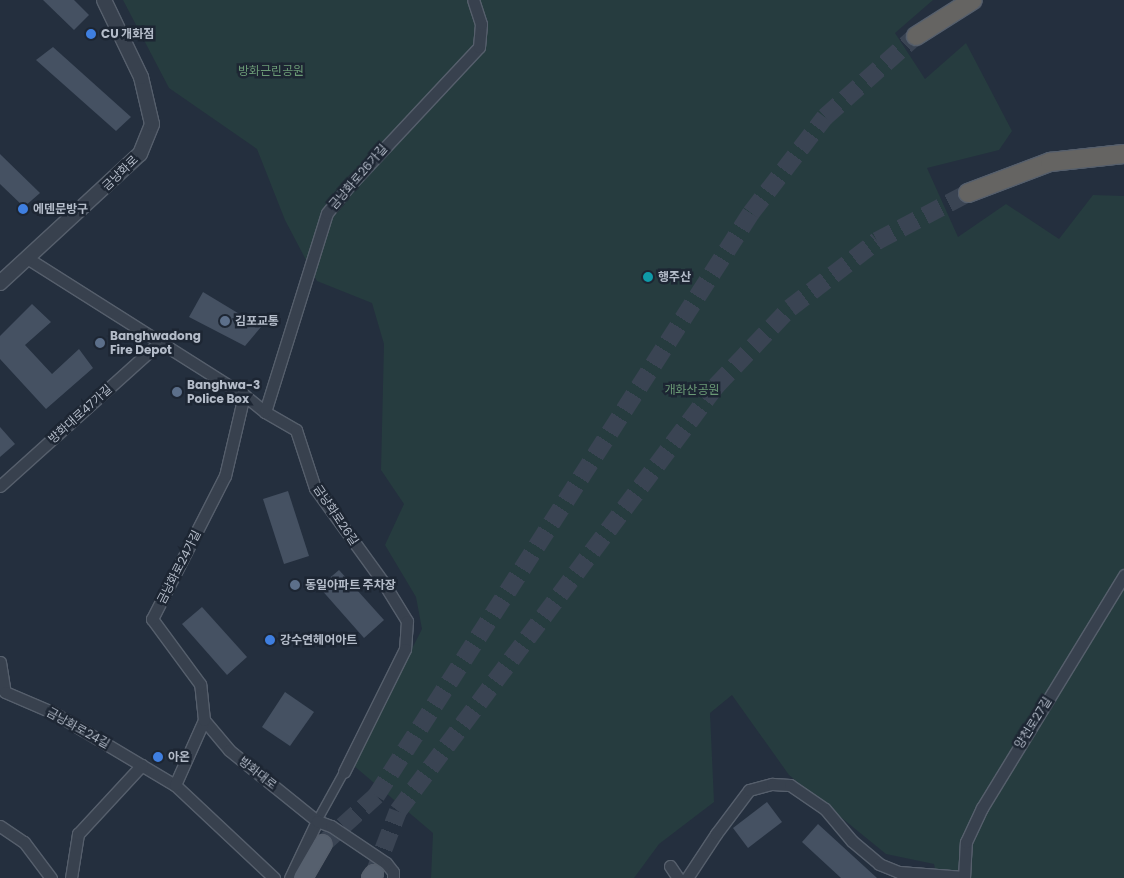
<!DOCTYPE html>
<html>
<head>
<meta charset="utf-8">
<style>
  body { margin:0 }
  #map { position:relative; width:1124px; height:878px; overflow:hidden; background:#242f3e; font-family:Poppins,"Noto Sans KR",sans-serif }
  div>[style] { position:absolute }
  .green>* { inset:0; background:#263c3f }
  .building>* { inset:0; background:#455162 }
  .trunk-tunnel>* { height:18px; margin-top:-9px; transform-origin:0; background:repeating-linear-gradient(90deg,#3a4453 0 18px,transparent 0 27px) }
  .roads { filter:drop-shadow(1px 0 #565f6c) drop-shadow(-1px 0 #565f6c) drop-shadow(0 1px #565f6c) drop-shadow(0 -1px #565f6c) }
  .pedestrian>* { height:8px; margin:-4px; padding:0 4px; transform-origin:4px; border-radius:4px; background:#38414e }
  .minor>* { height:11px; margin:-5.5px; padding:0 5.5px; transform-origin:5.5px; border-radius:5.5px; background:#38414e }
  .tertiary>* { height:14px; margin:-7px; padding:0 7px; transform-origin:7px; border-radius:7px; background:#38414e }
  .primary>* { height:18px; margin:-9px; padding:0 9px; transform-origin:9px; border-radius:9px; background:#56606e }
  .trunk>* { height:18px; margin:-9px; padding:0 9px; transform-origin:9px; border-radius:9px; background:#656462 }
  .dots>* { width:14px; height:14px; translate:-50% -50%; box-sizing:border-box; border:2px solid #1d2633; border-radius:50% }
  span { translate:-50% -50%; white-space:nowrap; text-align:center; line-height:1.15; -webkit-text-stroke:5px #1d2633; paint-order:stroke }
  .poi-label { font-size:12px; color:#b4bcc9; font-weight:700 }
  .left { translate:0 -50%; text-align:left }
  .park-label { font-size:12px; color:#6b9a76 }
  .street-label { font-size:12px; color:#b4bcc9 }
</style>
</head>
<body>
<div id="map">
  <div class="green">
    <i style="clip-path:polygon(123px 0,933px 0,895px 33px,925px 79px,966px 43px,1012px 131px,999px 150px,927px 168px,958px 237px,1006px 204px,1059px 239px,1093px 195px,1124px 196px,1124px 878px,937px 878px,934px 864px,886px 854px,789px 775px,732px 695px,710px 713px,714px 802px,659px 844px,634px 878px,431px 878px,433px 833px,353px 765px,422px 629px,416px 597px,385px 545px,404px 504px,381px 470px,384px 344px,372px 303px,317px 281px,285px 220px,257px 149px,169px 88px)"></i>
  </div>
  <div class="building">
    <i style="clip-path:polygon(43px 0,74px 0,89px 15px,74px 30px)"></i>
    <i style="clip-path:polygon(53px 47px,131px 117px,116px 131px,36px 60px)"></i>
    <i style="clip-path:polygon(0 154px,40px 193px,24px 207px,0 184px)"></i>
    <i style="clip-path:polygon(203px 292px,261px 327px,245px 346px,189px 317px)"></i>
    <i style="clip-path:polygon(32px 304px,51px 322px,25px 345px,52px 374px,79px 349px,93px 368px,46px 409px,0 359px,0 336px)"></i>
    <i style="clip-path:polygon(0 427px,15px 444px,0 457px)"></i>
    <i style="clip-path:polygon(288px 491px,309px 556px,284px 564px,263px 499px)"></i>
    <i style="clip-path:polygon(339px 570px,384px 620px,364px 638px,319px 587px)"></i>
    <i style="clip-path:polygon(202px 607px,247px 657px,227px 675px,182px 624px)"></i>
    <i style="clip-path:polygon(285px 692px,314px 712px,290px 746px,262px 727px)"></i>
    <i style="clip-path:polygon(767px 802px,782px 822px,748px 848px,733px 828px)"></i>
    <i style="clip-path:polygon(818px 824px,877px 878px,841px 878px,802px 842px)"></i>
  </div>
  <div class="trunk-tunnel">
    <i style="left:323px;top:844px;width:72px;rotate:-42.2deg"></i>
    <i style="left:376px;top:796px;width:693px;rotate:-57.25deg"></i>
    <i style="left:751px;top:213px;width:121px;rotate:-52.4deg"></i>
    <i style="left:825px;top:117px;width:122px;rotate:-41.7deg"></i>
    <i style="left:374px;top:874px;width:67px;rotate:-69.1deg"></i>
    <i style="left:398px;top:811px;width:531px;rotate:-53.19deg"></i>
    <i style="left:716px;top:386px;width:108px;rotate:-46.5deg"></i>
    <i style="left:790px;top:308px;width:110px;rotate:-37.6deg"></i>
    <i style="left:877px;top:241px;width:103px;rotate:-27.8deg"></i>
  </div>
  <div class="roads">
    <div class="pedestrian">
      <i style="left:317px;top:821px;width:56px;rotate:-61.1deg"></i>
    </div>
    <div class="minor">
      <i style="left:27px;top:258px;width:257px;rotate:32.3deg"></i>
      <i style="left:244px;top:395px;width:27px;rotate:39deg"></i>
      <i style="left:265px;top:412px;width:36px;rotate:30deg"></i>
      <i style="left:296px;top:430px;width:61px;rotate:71.9deg"></i>
      <i style="left:315px;top:488px;width:116px;rotate:54.1deg"></i>
      <i style="left:383px;top:582px;width:46px;rotate:58.4deg"></i>
      <i style="left:407px;top:621px;width:28px;rotate:94deg"></i>
      <i style="left:405px;top:649px;width:137px;rotate:116.4deg"></i>
      <i style="left:265px;top:412px;width:208px;rotate:-72.7deg"></i>
      <i style="left:327px;top:213px;width:35px;rotate:-51deg"></i>
      <i style="left:349px;top:186px;width:190px;rotate:-46.9deg"></i>
      <i style="left:479px;top:47px;width:23px;rotate:-85deg"></i>
      <i style="left:481px;top:24px;width:25px;rotate:-108deg"></i>
      <i style="left:0;top:486px;width:215px;rotate:-42deg"></i>
      <i style="left:0;top:662px;width:30px;rotate:81deg"></i>
      <i style="left:5px;top:692px;width:53px;rotate:23.2deg"></i>
      <i style="left:54px;top:713px;width:141px;rotate:30.8deg"></i>
      <i style="left:175px;top:785px;width:136px;rotate:43.2deg"></i>
      <i style="left:204px;top:720px;width:39px;rotate:50deg"></i>
      <i style="left:229px;top:750px;width:113px;rotate:38.9deg"></i>
      <i style="left:175px;top:785px;width:71px;rotate:-66deg"></i>
      <i style="left:204px;top:720px;width:36px;rotate:-96deg"></i>
      <i style="left:200px;top:684px;width:81px;rotate:-126.4deg"></i>
      <i style="left:152px;top:619px;width:161px;rotate:-63deg"></i>
      <i style="left:225px;top:476px;width:83px;rotate:-76.8deg"></i>
      <i style="left:0;top:826px;width:29px;rotate:34deg"></i>
      <i style="left:24px;top:842px;width:45px;rotate:53.1deg"></i>
      <i style="left:670px;top:866px;width:14px;rotate:56deg"></i>
      <i style="left:71px;top:878px;width:45px;rotate:-81deg"></i>
      <i style="left:78px;top:834px;width:94px;rotate:-47.2deg"></i>
      <i style="left:290px;top:878px;width:63px;rotate:-64.7deg"></i>
      <i style="left:317px;top:821px;width:15px;rotate:20deg"></i>
      <i style="left:331px;top:826px;width:66px;rotate:33.9deg"></i>
      <i style="left:386px;top:863px;width:11px;rotate:52deg"></i>
      <i style="left:393px;top:872px;width:6px;rotate:90deg"></i>
      <i style="left:687px;top:878px;width:53px;rotate:-56.6deg"></i>
      <i style="left:716px;top:834px;width:55px;rotate:-53.1deg"></i>
      <i style="left:749px;top:790px;width:24px;rotate:-15deg"></i>
      <i style="left:772px;top:784px;width:18px;rotate:3deg"></i>
      <i style="left:790px;top:785px;width:42px;rotate:34.4deg"></i>
      <i style="left:825px;top:809px;width:42px;rotate:49.8deg"></i>
      <i style="left:852px;top:841px;width:35px;rotate:40deg"></i>
      <i style="left:879px;top:864px;width:22px;rotate:22deg"></i>
      <i style="left:899px;top:872px;width:65px;rotate:4.4deg"></i>
      <i style="left:964px;top:878px;width:36px;rotate:-87deg"></i>
      <i style="left:966px;top:842px;width:38px;rotate:-65deg"></i>
      <i style="left:982px;top:808px;width:273px;rotate:-58.6deg"></i>
    </div>
    <div class="tertiary">
      <i style="left:0;top:283px;width:190px;rotate:-42.7deg"></i>
      <i style="left:140px;top:154px;width:32px;rotate:-68deg"></i>
      <i style="left:152px;top:124px;width:48px;rotate:-103.2deg"></i>
      <i style="left:141px;top:77px;width:85px;rotate:-115.7deg"></i>
    </div>
    <div class="primary">
      <i style="left:303px;top:878px;width:39px;rotate:-60deg"></i>
      <i style="left:371px;top:878px;width:5px;rotate:-53deg"></i>
    </div>
    <div class="trunk">
      <i style="left:916px;top:36px;width:67px;rotate:-32.3deg"></i>
      <i style="left:968px;top:193px;width:88px;rotate:-20.7deg"></i>
      <i style="left:1050px;top:162px;width:74px;rotate:-6.2deg"></i>
    </div>
  </div>
  <div class="dots">
    <i style="left:91px;top:34px;background:#3f7fe0"></i>
    <i style="left:23px;top:209px;background:#3f7fe0"></i>
    <i style="left:648px;top:277px;background:#0f9aa8"></i>
    <i style="left:225px;top:321px;background:#5c6f8a"></i>
    <i style="left:100px;top:343px;background:#5c6f8a"></i>
    <i style="left:177px;top:392px;background:#5c6f8a"></i>
    <i style="left:295px;top:585px;background:#5c6f8a"></i>
    <i style="left:270px;top:640px;background:#3f7fe0"></i>
    <i style="left:158px;top:757px;background:#3f7fe0"></i>
  </div>
  <div class="poi-label">
    <span class="left" style="left:101px;top:34px">CU 개화점</span>
    <span class="left" style="left:33px;top:209px">에덴문방구</span>
    <span class="left" style="left:658px;top:277px">행주산</span>
    <span class="left" style="left:235px;top:321px">김포교통</span>
    <span class="left" style="left:110px;top:343px">Banghwadong<br>Fire Depot</span>
    <span class="left" style="left:187px;top:392px">Banghwa-3<br>Police Box</span>
    <span class="left" style="left:305px;top:585px">동일아파트 주차장</span>
    <span class="left" style="left:280px;top:640px">강수연헤어아트</span>
    <span class="left" style="left:168px;top:757px">아온</span>
  </div>
  <div class="park-label">
    <span style="left:271px;top:71px">방화근린공원</span>
    <span style="left:692px;top:390px">개화산공원</span>
  </div>
  <div class="street-label">
    <span style="left:120px;top:173px;rotate:-44deg">금낭화로</span>
    <span style="left:358px;top:177px;rotate:-49deg">금낭화로26가길</span>
    <span style="left:80px;top:414px;rotate:-42deg">방화대로47가길</span>
    <span style="left:336px;top:515px;rotate:56deg">금낭화로26길</span>
    <span style="left:179px;top:567px;rotate:-63deg">금낭화로24가길</span>
    <span style="left:1033px;top:723px;rotate:-58deg">양천로27길</span>
    <span style="left:78px;top:728px;rotate:29deg">금낭화로24길</span>
    <span style="left:258px;top:773px;rotate:38deg">방화대로</span>
  </div>
</div>
</body>
</html>
